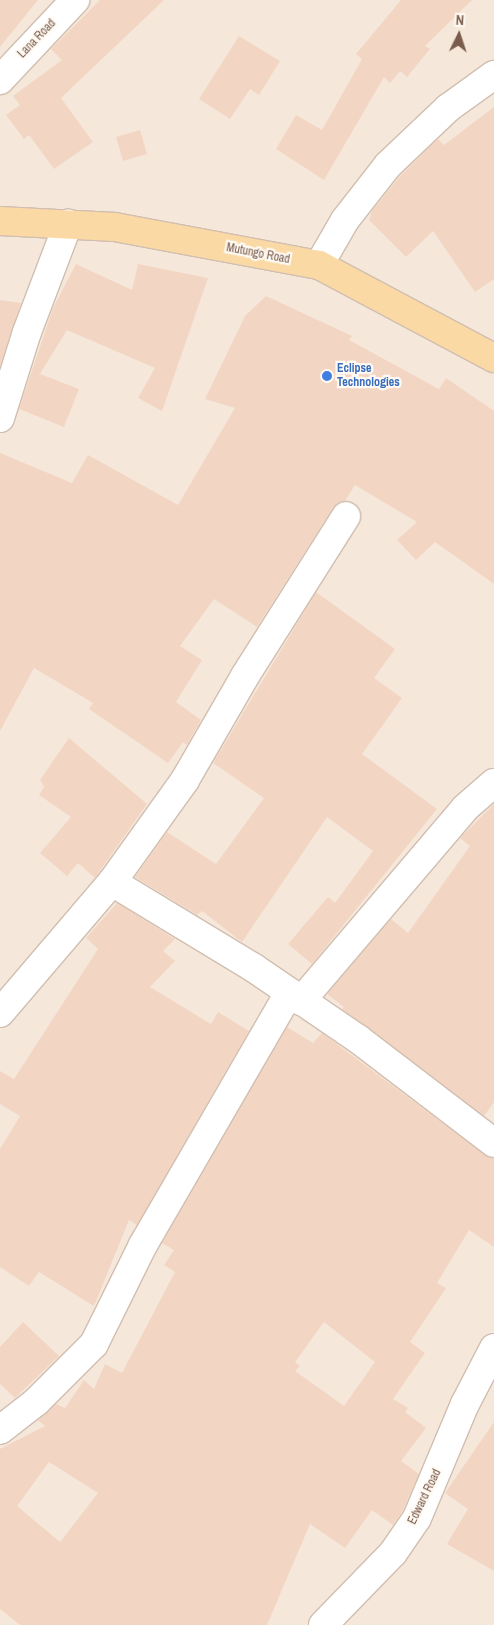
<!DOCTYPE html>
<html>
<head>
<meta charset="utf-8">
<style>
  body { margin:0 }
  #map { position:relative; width:494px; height:1625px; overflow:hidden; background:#fdf6ec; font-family:"Archivo Narrow",sans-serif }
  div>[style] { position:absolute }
  .residential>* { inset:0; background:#f5e8da }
  .building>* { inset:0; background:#f3d5c3 }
  .roads { filter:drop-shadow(1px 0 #d1beb0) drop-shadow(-1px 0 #d1beb0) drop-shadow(0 1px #d1beb0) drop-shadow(0 -1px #d1beb0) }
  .minor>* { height:28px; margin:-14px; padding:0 14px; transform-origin:14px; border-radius:14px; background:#fff }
  .major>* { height:28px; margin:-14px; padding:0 14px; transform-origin:14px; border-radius:14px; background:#fbd9a5 }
  .dots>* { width:14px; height:14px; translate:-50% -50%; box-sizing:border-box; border:2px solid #fffaf3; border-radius:50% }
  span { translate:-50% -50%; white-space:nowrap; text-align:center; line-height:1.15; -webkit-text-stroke:4.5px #fffaf3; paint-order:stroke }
  .street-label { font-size:12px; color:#7a5c4d }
  .shop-label { font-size:12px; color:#366cbe; font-weight:700 }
  .left { translate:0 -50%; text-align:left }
  .north { position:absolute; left:434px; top:10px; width:50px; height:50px; -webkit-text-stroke:4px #fffaf3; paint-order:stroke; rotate:4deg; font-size:14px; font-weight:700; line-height:20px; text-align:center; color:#7a5c4d }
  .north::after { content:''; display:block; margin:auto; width:18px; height:22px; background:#7a5c4d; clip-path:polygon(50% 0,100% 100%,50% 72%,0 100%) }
</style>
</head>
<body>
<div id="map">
  <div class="residential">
    <i style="clip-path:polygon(0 0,494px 0,494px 1625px,0 1625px)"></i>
  </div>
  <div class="building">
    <i style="clip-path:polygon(0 0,38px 0,0 47px)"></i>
    <i style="clip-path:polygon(100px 0,164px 0,61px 98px,93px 142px,54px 169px,29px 135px,24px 139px,6px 115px,20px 105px,13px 96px,62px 60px,51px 49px)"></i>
    <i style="clip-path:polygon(401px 0,472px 0,425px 46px,430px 49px,407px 77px,400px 71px,390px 83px,384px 77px,324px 180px,276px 149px,296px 115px,322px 130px,362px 59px,356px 54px)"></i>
    <i style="clip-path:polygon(239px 36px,280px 61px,259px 95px,250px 89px,230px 119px,199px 99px)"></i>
    <i style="clip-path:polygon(494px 107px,494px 279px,475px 292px,433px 231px,406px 257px,369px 220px,372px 211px,400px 176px,438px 139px,444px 145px)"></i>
    <i style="clip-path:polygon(140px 130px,147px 154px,123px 161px,116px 137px)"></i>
    <i style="clip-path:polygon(76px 264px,132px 290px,138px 264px,208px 278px,162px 411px,138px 398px,155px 368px,67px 330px,40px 374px,79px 389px,64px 427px,19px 409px,53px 308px)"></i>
    <i style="clip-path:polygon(266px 296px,352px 336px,349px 340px,439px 389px,446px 378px,494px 411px,494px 584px,435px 542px,416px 560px,397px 540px,417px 522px,355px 485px,345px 501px,333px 508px,257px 627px,214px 599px,180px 646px,202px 660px,176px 702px,201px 720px,187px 745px,183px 742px,168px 763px,89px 709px,93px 703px,34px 668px,0 731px,0 453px,72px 483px,88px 455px,178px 505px,235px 408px,205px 399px,245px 316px)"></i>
    <i style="clip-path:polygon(0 300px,21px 303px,0 366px)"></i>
    <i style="clip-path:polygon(316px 592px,395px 649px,374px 678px,402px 698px,362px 754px,437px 809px,312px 964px,288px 944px,328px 897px,335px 903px,373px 851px,327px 817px,242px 942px,202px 911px,197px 915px,135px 877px,167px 832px,216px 864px,264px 798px,213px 763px)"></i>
    <i style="clip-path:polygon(69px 738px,147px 804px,95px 878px,78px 863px,67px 876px,40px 853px,71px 817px,39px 795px,44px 787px,40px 780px)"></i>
    <i style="clip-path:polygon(494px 804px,494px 1102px,484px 1116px,342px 1009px,344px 1007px,327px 994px,391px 919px,408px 933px,470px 846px,460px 838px)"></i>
    <i style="clip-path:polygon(117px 903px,175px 939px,163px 951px,175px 961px,150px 987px,211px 1024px,218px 1012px,249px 1031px,137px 1225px,129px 1220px,94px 1306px,39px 1272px,29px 1286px,0 1267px,0 1149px,20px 1116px,0 1104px,0 1071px,14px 1079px,98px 949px,86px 938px)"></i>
    <i style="clip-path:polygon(evenodd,287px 1027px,313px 1043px,322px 1033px,485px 1155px,494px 1159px,494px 1247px,469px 1230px,437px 1283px,446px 1288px,410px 1342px,425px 1353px,393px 1399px,408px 1408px,405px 1412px,426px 1428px,401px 1461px,419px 1474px,403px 1510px,393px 1525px,372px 1510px,345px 1548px,310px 1524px,267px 1625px,20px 1625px,0 1609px,0 1449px,45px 1426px,38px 1420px,56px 1404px,65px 1408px,84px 1380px,94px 1389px,105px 1364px,122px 1373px,175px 1272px,164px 1265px,174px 1250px,162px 1243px,287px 1027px,324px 1322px,375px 1362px,344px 1406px,295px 1371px,300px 1366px,295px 1362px,324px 1322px,287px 1027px,49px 1462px,98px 1493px,60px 1542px,17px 1506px,49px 1462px)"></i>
    <i style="clip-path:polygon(23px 1322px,59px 1356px,15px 1398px,0 1384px,0 1347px)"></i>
    <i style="clip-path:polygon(494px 1422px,494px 1571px,447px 1544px,468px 1509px,445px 1493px)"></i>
  </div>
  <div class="roads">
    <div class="minor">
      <i style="left:0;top:80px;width:110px;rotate:-46.8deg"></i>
      <i style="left:319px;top:265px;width:52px;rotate:-60deg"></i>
      <i style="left:345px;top:220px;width:70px;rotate:-52deg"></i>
      <i style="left:388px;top:165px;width:83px;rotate:-43.5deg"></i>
      <i style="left:448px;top:108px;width:57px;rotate:-35.7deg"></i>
      <i style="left:0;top:418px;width:90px;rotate:-72.6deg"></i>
      <i style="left:27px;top:332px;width:116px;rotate:-69.2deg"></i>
      <i style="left:112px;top:882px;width:166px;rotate:31.2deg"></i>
      <i style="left:254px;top:968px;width:126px;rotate:34.3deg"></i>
      <i style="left:358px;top:1039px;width:171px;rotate:37.4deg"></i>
      <i style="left:301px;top:1001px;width:253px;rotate:-49.6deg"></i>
      <i style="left:465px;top:808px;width:38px;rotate:-41deg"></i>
      <i style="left:0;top:1013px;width:172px;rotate:-49.5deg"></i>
      <i style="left:112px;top:882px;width:125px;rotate:-54.4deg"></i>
      <i style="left:185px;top:780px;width:120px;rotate:-60deg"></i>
      <i style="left:245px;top:676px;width:189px;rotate:-57.7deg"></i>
      <i style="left:0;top:1430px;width:46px;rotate:-37.9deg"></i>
      <i style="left:36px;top:1402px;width:82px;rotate:-45deg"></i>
      <i style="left:94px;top:1344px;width:110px;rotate:-63.7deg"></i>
      <i style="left:143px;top:1245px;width:291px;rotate:-59.9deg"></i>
      <i style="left:323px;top:1625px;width:100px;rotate:-45.8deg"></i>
      <i style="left:393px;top:1553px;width:42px;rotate:-55.6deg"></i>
      <i style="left:417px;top:1518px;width:124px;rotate:-67.2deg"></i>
      <i style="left:465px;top:1404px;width:63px;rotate:-62.6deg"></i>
    </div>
    <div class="major">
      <i style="left:0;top:221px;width:115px;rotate:3deg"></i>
      <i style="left:115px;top:227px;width:208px;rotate:10.6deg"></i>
      <i style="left:319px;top:265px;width:198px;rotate:28deg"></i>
    </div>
  </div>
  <div class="dots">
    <i style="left:327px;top:376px;background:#3f7fe0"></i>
  </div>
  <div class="street-label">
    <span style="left:37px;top:39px;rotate:-46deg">Lana Road</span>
    <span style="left:258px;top:254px;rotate:11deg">Mutungo Road</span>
    <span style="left:425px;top:1497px;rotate:-64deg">Edward Road</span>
  </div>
  <div class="shop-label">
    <span class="left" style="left:337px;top:376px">Eclipse<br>Technologies</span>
  </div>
  <div class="north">N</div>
</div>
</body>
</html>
